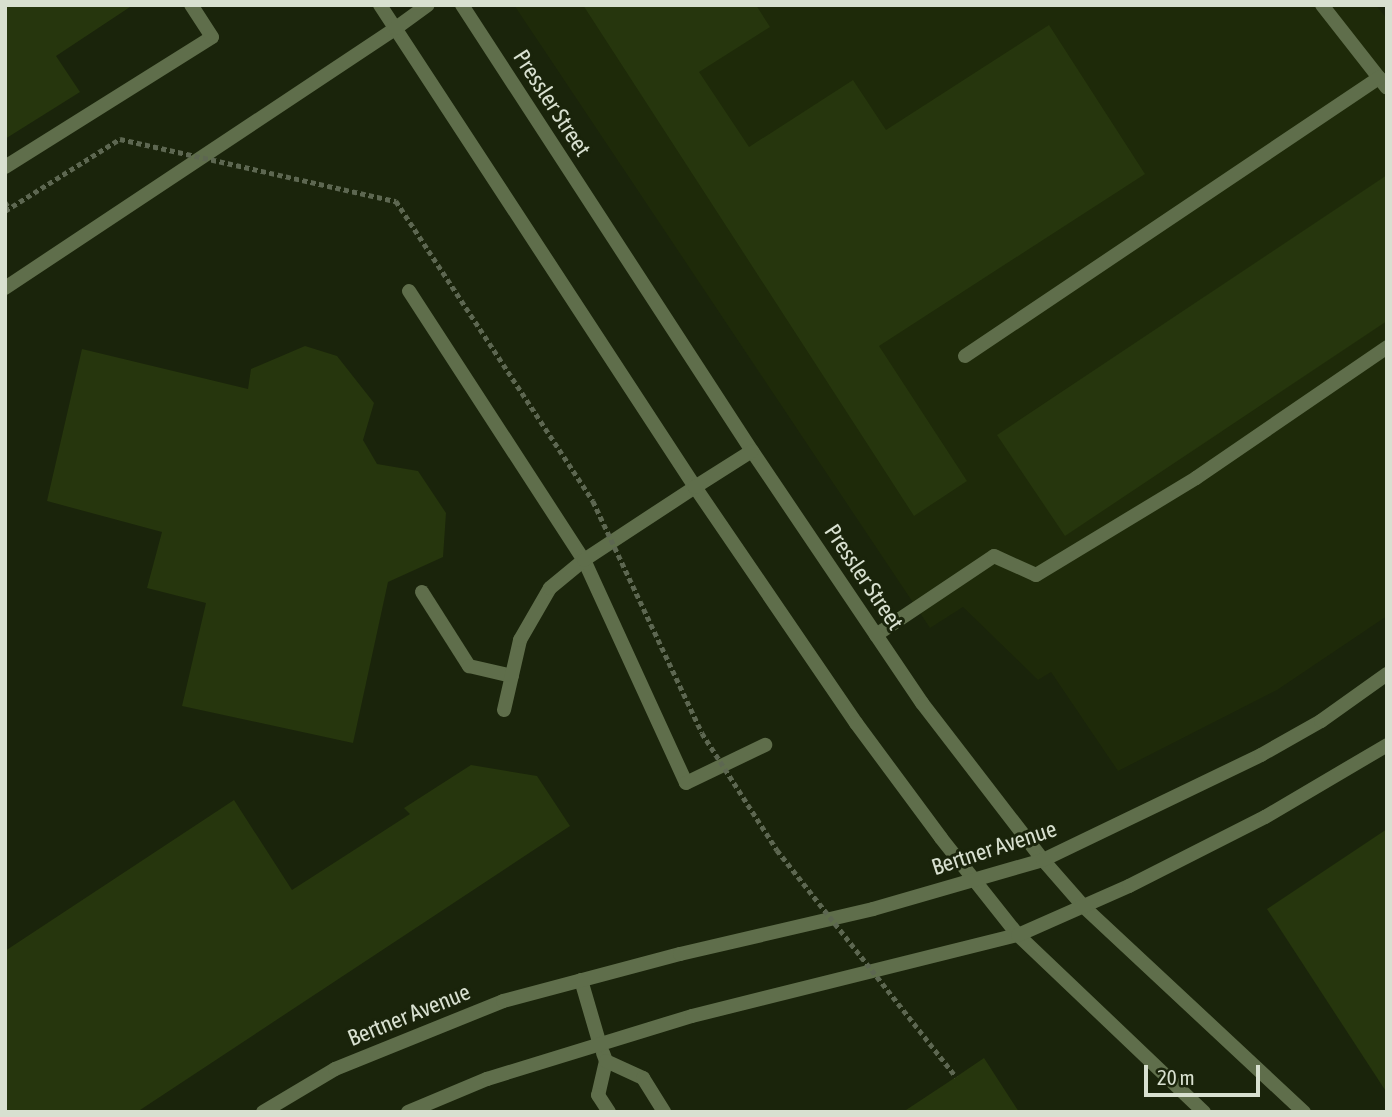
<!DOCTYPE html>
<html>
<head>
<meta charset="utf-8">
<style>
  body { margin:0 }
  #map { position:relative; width:1392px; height:1117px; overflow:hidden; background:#1a240b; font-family:"Asap Condensed",sans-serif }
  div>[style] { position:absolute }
  .built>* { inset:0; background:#1e2a09 }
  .building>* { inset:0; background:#26360d }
  .path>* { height:4.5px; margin-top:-2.25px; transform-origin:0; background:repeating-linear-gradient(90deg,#5d6751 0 5px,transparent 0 8.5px) }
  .service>* { height:14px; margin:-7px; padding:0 7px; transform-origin:7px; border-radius:7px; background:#5f6e4b }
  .minor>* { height:14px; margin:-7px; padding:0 7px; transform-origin:7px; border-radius:7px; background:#5f6e4b }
  .tertiary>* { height:14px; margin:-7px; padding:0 7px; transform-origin:7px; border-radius:7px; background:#5f6e4b }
  .path-bridge>* { height:4.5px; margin-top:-2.25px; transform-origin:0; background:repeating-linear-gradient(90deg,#5d6751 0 5px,transparent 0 8.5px) }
  span { translate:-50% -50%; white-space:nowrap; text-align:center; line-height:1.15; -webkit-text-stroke:6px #1a240b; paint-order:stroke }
  .street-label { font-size:23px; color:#d8e0d0 }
  .frame { position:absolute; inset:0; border:7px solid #d8e0d0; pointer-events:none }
  .scale { position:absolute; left:1144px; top:1065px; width:116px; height:32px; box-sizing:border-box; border:4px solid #d8e0d0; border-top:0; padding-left:9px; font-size:21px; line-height:24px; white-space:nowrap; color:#d8e0d0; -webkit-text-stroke:5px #1a240b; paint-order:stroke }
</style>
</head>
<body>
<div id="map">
  <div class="built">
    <i style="clip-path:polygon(514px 5px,1376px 5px,1387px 19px,1387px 616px,1277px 690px,1118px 771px,1051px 672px,1038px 680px,963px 607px,930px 628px)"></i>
  </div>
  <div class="building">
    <i style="clip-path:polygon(5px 5px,133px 5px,56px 56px,80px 92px,5px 139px)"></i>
    <i style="clip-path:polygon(583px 5px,756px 5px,770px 27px,699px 72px,749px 147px,853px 80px,886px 130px,1049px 25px,1145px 174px,879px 346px,967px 481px,914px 516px)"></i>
    <i style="clip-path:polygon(1387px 175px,1387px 321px,1065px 536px,997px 435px)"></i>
    <i style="clip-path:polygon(305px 346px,337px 356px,374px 403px,363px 440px,377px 464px,418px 471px,446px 513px,443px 557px,388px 582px,353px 743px,182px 706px,206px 603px,147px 588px,162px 532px,47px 501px,82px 349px,248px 389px,251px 369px)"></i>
    <i style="clip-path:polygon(471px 765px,537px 776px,570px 826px,137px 1112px,5px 1112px,5px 951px,234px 800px,292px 890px,410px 814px,404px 808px)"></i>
    <i style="clip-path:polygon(1387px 829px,1387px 1093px,1267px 909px)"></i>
    <i style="clip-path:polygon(984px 1058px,1019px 1112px,903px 1112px,956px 1077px)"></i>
  </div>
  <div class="path">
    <i style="left:5px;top:202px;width:7px;rotate:56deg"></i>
  </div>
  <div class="service">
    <i style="left:1322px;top:5px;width:105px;rotate:51.9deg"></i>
    <i style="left:5px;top:167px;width:244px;rotate:-32.1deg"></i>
    <i style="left:212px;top:37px;width:38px;rotate:-123deg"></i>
    <i style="left:5px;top:288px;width:470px;rotate:-33.6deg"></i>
    <i style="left:409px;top:291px;width:321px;rotate:57deg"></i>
    <i style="left:584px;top:560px;width:245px;rotate:65.4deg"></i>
    <i style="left:686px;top:783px;width:88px;rotate:-25.7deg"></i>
    <i style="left:965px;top:356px;width:499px;rotate:-33.9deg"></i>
    <i style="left:422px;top:592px;width:88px;rotate:57.6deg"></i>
    <i style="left:469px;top:666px;width:44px;rotate:13.1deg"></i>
    <i style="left:876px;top:635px;width:142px;rotate:-33.8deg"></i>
    <i style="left:994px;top:556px;width:46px;rotate:24.3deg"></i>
    <i style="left:1036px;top:575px;width:187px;rotate:-31.2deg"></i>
    <i style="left:1196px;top:478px;width:232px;rotate:-34.4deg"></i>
    <i style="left:504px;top:710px;width:72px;rotate:-77.1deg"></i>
    <i style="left:520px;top:640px;width:60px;rotate:-60deg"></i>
    <i style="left:550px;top:588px;width:44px;rotate:-39.5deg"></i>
    <i style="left:584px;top:560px;width:133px;rotate:-33.3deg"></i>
    <i style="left:603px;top:1053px;width:9px;rotate:69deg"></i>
    <i style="left:606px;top:1061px;width:35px;rotate:103deg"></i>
    <i style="left:598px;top:1095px;width:20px;rotate:57deg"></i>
    <i style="left:606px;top:1061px;width:41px;rotate:24.7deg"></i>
    <i style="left:643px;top:1078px;width:40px;rotate:58deg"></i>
  </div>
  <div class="minor">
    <i style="left:581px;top:980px;width:68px;rotate:73.7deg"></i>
  </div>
  <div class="tertiary">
    <i style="left:380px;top:5px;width:576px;rotate:56.83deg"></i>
    <i style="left:695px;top:487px;width:286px;rotate:55.7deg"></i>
    <i style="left:856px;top:723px;width:143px;rotate:53.5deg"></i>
    <i style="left:941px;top:838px;width:124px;rotate:51.6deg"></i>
    <i style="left:1018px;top:935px;width:257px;rotate:43.6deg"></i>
    <i style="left:462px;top:5px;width:532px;rotate:56.97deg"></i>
    <i style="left:752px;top:451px;width:304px;rotate:56deg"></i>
    <i style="left:922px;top:703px;width:198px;rotate:52.4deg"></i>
    <i style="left:1043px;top:860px;width:62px;rotate:48.9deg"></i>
    <i style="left:1084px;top:907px;width:301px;rotate:43deg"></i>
    <i style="left:396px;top:28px;width:39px;rotate:-36deg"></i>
    <i style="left:695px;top:487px;width:67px;rotate:-32.3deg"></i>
    <i style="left:263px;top:1112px;width:84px;rotate:-30.8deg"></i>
    <i style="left:335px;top:1069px;width:181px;rotate:-22deg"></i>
    <i style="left:503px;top:1001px;width:183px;rotate:-14.9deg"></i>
    <i style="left:680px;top:954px;width:198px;rotate:-13.1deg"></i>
    <i style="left:873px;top:909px;width:177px;rotate:-16.1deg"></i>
    <i style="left:1043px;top:860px;width:242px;rotate:-25.7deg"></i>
    <i style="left:1261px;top:755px;width:69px;rotate:-29.5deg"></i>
    <i style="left:1321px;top:721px;width:81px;rotate:-35.5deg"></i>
    <i style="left:408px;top:1112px;width:86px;rotate:-22.7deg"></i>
    <i style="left:487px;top:1079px;width:214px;rotate:-17.1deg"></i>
    <i style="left:692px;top:1016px;width:336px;rotate:-14deg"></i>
    <i style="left:1018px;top:935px;width:121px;rotate:-23.8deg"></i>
    <i style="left:1129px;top:886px;width:153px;rotate:-26.9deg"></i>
    <i style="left:1265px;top:817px;width:142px;rotate:-30.5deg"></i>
  </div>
  <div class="path-bridge">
    <i style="left:5px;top:211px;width:136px;rotate:-32.1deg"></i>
    <i style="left:120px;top:139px;width:283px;rotate:12.7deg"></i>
    <i style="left:396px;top:201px;width:359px;rotate:56.7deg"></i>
    <i style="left:593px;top:501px;width:256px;rotate:64.8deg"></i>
    <i style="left:702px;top:733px;width:139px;rotate:57.3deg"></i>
    <i style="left:777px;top:850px;width:289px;rotate:51.7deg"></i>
  </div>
  <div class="street-label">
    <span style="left:552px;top:103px;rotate:57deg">Pressler Street</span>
    <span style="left:864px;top:577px;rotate:56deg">Pressler Street</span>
    <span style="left:994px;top:848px;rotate:-18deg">Bertner Avenue</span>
    <span style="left:409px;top:1015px;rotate:-22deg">Bertner Avenue</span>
  </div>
  <div class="frame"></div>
  <div class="scale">20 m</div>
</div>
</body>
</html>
